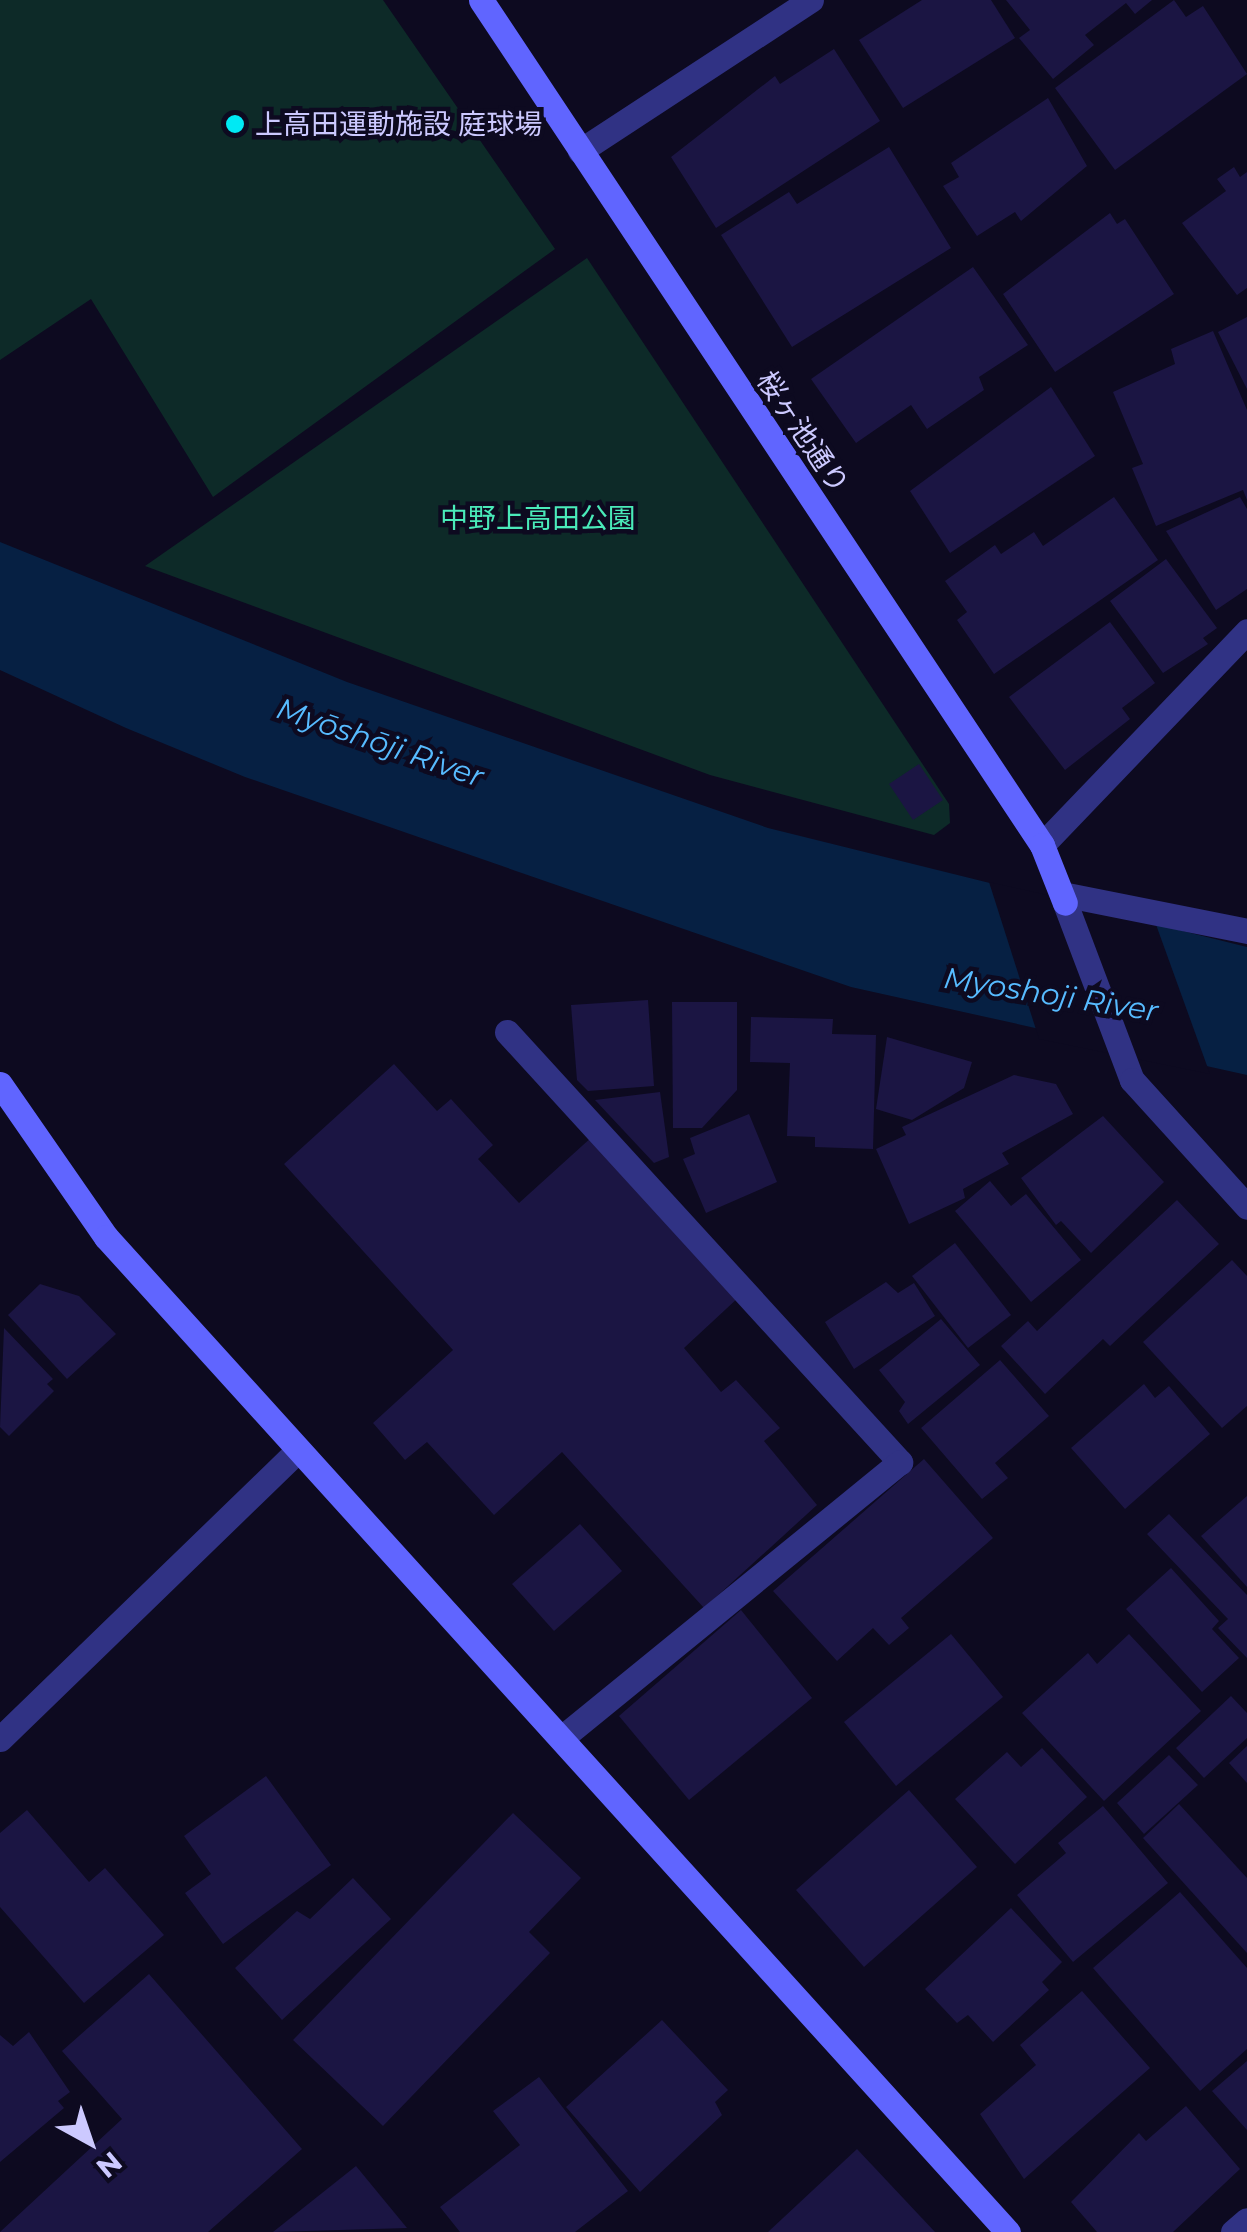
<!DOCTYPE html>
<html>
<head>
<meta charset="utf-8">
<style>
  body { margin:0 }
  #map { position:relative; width:1247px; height:2232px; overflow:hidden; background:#0d0a20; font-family:Montserrat,"Noto Sans JP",sans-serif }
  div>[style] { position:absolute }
  .green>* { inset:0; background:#0d2a28 }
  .water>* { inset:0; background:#062043 }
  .pier>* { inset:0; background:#0d0a20 }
  .building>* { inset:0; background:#1b1543 }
  .lane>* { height:25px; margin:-12.5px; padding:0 12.5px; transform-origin:12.5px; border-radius:12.5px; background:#303284 }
  .street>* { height:25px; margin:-12.5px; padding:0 12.5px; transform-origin:12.5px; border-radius:12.5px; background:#303284 }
  .secondary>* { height:25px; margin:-12.5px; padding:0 12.5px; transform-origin:12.5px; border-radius:12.5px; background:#6065ff }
  .dots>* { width:28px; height:28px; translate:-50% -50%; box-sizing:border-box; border:5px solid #0d0a20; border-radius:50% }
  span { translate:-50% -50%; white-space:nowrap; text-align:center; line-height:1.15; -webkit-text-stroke:9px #0d0a20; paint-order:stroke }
  .poi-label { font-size:28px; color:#ccc9ff }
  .left { translate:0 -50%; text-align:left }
  .street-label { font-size:28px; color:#ccc9ff }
  .park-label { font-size:28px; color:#4aeab9 }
  .water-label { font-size:30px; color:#57bbff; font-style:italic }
  .north { position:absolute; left:40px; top:2092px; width:100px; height:100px; -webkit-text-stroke:8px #0d0a20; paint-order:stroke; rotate:140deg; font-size:28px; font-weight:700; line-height:40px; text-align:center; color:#ccc9ff }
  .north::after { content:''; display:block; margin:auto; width:35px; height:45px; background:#ccc9ff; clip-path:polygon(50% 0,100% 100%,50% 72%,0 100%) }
</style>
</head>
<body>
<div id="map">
  <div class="green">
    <i style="clip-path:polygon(0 0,383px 0,555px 249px,213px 497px,91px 299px,0 360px)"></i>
    <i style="clip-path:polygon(587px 258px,949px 804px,950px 823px,934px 835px,710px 775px,145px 566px)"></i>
  </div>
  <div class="water">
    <i style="clip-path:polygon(0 542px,347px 682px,768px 828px,1247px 947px,1247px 1075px,851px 987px,245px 777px,126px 728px,0 670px)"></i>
  </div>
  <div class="pier">
    <i style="clip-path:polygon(989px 882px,1154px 919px,1210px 1074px,1039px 1039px)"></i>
  </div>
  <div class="building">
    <i style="clip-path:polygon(922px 0,991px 0,1015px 38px,903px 108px,859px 40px)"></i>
    <i style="clip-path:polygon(1006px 0,1152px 0,1135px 14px,1126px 3px,1085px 35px,1094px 45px,1053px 79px,1019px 38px,1030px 30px)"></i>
    <i style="clip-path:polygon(1174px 0,1186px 17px,1203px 6px,1247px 74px,1115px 170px,1055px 88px)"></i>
    <i style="clip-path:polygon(834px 49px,880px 121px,716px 228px,671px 157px,775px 76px,780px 84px)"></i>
    <i style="clip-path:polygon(1048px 98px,1087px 166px,1021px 221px,1015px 212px,977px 236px,943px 186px,959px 177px,951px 163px)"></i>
    <i style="clip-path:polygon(889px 147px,951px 248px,792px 347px,721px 235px,789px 192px,797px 204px)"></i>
    <i style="clip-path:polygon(1234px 167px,1240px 177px,1247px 172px,1247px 288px,1237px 295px,1182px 223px,1226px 191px,1217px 179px)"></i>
    <i style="clip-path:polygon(1110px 213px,1117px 224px,1125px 219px,1174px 294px,1055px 372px,1003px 294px)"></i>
    <i style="clip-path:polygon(973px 267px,1028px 345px,979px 377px,984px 390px,927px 429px,911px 405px,856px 443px,811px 379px)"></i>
    <i style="clip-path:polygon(1247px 317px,1247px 389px,1218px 332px)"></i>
    <i style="clip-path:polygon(1213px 331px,1247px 410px,1247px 500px,1243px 490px,1156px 526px,1132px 468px,1143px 464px,1113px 392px,1175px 364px,1171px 349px)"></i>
    <i style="clip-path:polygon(1051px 387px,1095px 456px,950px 553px,910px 491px)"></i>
    <i style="clip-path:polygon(1114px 497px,1158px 560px,994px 674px,957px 620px,967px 612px,945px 581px,995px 545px,1001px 554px,1034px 532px,1043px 546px)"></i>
    <i style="clip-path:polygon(1240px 497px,1247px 509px,1247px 589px,1216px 610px,1166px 531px)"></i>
    <i style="clip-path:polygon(1166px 559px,1217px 628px,1203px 638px,1208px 644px,1163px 673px,1110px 601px)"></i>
    <i style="clip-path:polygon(1110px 622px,1155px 683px,1122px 708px,1130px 719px,1065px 770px,1009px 697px)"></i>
    <i style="clip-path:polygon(919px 764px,943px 800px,913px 820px,889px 784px)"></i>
    <i style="clip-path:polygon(648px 1000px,654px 1086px,588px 1091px,577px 1080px,571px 1005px)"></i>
    <i style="clip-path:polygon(672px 1002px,737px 1002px,737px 1090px,702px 1128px,673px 1128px)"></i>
    <i style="clip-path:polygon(751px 1017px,833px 1019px,832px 1034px,876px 1035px,873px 1149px,815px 1147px,815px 1137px,787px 1136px,790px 1063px,750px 1062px)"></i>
    <i style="clip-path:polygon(887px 1037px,972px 1062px,964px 1088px,912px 1120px,876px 1109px)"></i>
    <i style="clip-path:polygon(394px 1064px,437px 1111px,451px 1099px,493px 1145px,478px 1159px,519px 1203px,593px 1136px,739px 1297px,684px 1348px,721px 1392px,736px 1380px,780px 1428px,764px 1441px,817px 1505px,704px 1608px,562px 1452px,494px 1515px,427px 1442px,405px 1460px,373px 1423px,453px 1350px,284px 1164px)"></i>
    <i style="clip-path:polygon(1014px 1075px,1056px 1084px,1073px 1114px,1002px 1153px,1009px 1164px,963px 1189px,965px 1198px,909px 1224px,876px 1149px,906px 1135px,902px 1127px)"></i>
    <i style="clip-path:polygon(660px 1092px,669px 1157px,654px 1163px,595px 1100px)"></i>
    <i style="clip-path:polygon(749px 1114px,777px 1182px,706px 1213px,683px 1159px,695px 1154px,690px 1138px)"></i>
    <i style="clip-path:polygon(1103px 1116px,1164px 1182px,1091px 1253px,1061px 1221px,1056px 1225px,1021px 1178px)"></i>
    <i style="clip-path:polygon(990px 1181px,1011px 1206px,1026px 1194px,1081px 1260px,1031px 1302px,955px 1211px)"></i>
    <i style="clip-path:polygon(1177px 1200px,1219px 1244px,1110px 1346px,1103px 1339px,1045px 1394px,1001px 1346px,1028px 1321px,1037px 1331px)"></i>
    <i style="clip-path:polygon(955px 1243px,1011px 1315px,968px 1348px,912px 1276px)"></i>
    <i style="clip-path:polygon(1232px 1260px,1247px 1276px,1247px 1406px,1222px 1428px,1143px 1342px)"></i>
    <i style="clip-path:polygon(886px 1282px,898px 1293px,914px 1283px,935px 1316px,854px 1369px,825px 1322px)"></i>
    <i style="clip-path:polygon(40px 1284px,79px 1296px,116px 1334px,67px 1379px,8px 1315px)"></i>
    <i style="clip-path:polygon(941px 1319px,980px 1365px,908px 1424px,899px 1411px,905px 1402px,879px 1370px)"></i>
    <i style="clip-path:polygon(4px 1328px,53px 1379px,47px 1384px,54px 1391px,9px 1436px,0 1427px)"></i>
    <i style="clip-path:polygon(1000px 1360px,1049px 1416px,995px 1463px,1008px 1478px,982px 1499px,921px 1428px)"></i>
    <i style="clip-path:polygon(1144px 1384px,1155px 1398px,1169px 1386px,1210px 1434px,1125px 1509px,1071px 1448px)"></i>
    <i style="clip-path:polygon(924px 1459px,993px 1538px,901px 1618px,909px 1628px,889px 1645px,873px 1628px,837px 1661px,773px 1591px)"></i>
    <i style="clip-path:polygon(1247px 1496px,1247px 1587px,1201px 1536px)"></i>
    <i style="clip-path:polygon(1169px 1514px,1247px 1595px,1247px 1658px,1218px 1628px,1228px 1619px,1147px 1534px)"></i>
    <i style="clip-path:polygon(580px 1524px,622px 1571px,554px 1631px,512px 1584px)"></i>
    <i style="clip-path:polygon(1171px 1568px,1219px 1621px,1212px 1629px,1239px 1658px,1202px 1692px,1126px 1609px)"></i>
    <i style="clip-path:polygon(741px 1610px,812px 1698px,689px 1800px,619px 1716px)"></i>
    <i style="clip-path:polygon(951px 1634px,1003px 1697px,896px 1786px,844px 1722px)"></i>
    <i style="clip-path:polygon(1129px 1634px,1201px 1711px,1104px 1801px,1022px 1713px,1088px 1653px,1097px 1664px)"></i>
    <i style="clip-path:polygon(1231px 1696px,1247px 1713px,1247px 1738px,1204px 1778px,1176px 1748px)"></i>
    <i style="clip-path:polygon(1247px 1746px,1247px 1783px,1229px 1763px)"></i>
    <i style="clip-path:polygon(1042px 1748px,1087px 1797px,1015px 1864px,955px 1799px,1007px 1752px,1021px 1767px)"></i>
    <i style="clip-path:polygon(1169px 1755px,1198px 1785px,1144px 1834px,1117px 1803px)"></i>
    <i style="clip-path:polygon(266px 1776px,331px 1865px,223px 1944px,185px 1893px,211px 1874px,184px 1836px)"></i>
    <i style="clip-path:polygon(909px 1790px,977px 1867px,864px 1967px,796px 1890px)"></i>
    <i style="clip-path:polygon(1179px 1804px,1247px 1878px,1247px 1953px,1143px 1838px)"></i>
    <i style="clip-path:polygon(1103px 1806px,1168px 1883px,1073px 1962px,1017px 1895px,1066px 1853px,1058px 1843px)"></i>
    <i style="clip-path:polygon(27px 1810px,89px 1882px,105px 1868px,164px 1935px,84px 2003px,0 1907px,0 1833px)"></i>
    <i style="clip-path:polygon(513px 1813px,581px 1878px,529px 1932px,550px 1953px,383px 2126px,293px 2040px)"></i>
    <i style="clip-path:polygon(353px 1878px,391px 1919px,282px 2020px,235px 1968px,297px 1911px,310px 1919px)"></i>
    <i style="clip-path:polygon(1180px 1892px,1247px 1968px,1247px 2049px,1200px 2091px,1093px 1968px)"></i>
    <i style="clip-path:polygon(1011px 1908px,1062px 1962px,1042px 1982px,1049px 1990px,993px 2042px,968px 2015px,957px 2023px,925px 1989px)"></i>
    <i style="clip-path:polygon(149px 1974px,302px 2149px,208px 2232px,0 2232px,122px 2119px,62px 2051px)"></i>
    <i style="clip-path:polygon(1082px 1991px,1150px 2068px,1024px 2179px,980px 2114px,1036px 2065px,1020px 2045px)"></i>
    <i style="clip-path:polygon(662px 2020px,728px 2090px,715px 2102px,722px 2115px,640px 2192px,566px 2107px)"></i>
    <i style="clip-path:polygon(29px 2032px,70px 2092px,58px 2101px,64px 2108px,0 2162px,0 2035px,13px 2046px)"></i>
    <i style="clip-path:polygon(1247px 2061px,1247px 2130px,1212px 2091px)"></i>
    <i style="clip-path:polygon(539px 2077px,628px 2191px,575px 2232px,460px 2232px,440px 2207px,520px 2145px,493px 2111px)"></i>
    <i style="clip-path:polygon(1186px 2106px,1240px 2169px,1173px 2232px,1097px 2232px,1071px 2202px,1139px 2133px,1146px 2141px)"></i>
    <i style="clip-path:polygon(857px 2149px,935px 2232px,768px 2232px)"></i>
    <i style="clip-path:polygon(356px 2166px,407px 2228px,273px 2232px)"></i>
  </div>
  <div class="lane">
    <i style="left:507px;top:1032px;width:583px;rotate:47.57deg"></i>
    <i style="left:900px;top:1462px;width:434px;rotate:140.8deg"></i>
  </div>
  <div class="street">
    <i style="left:580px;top:151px;width:276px;rotate:-33.2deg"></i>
    <i style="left:1042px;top:845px;width:296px;rotate:-46.2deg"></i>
    <i style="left:1062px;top:894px;width:189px;rotate:11.3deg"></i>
    <i style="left:1065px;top:903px;width:189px;rotate:69.3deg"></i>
    <i style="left:1132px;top:1080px;width:171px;rotate:47.8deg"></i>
    <i style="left:0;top:1739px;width:412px;rotate:-44.1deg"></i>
    <i style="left:1233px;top:2232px;width:18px;rotate:-41deg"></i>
  </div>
  <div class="secondary">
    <i style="left:481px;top:0;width:1014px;rotate:56.42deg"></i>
    <i style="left:1042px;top:845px;width:62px;rotate:68.4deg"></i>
    <i style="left:0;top:1084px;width:186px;rotate:55.3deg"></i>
    <i style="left:106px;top:1237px;width:1343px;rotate:47.81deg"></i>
  </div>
  <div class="dots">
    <i style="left:235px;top:124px;background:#00e9f4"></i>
  </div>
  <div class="poi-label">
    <span class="left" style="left:255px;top:124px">上高田運動施設 庭球場</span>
  </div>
  <div class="street-label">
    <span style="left:803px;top:432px;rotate:56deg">桜ヶ池通り</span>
  </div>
  <div class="park-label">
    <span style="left:538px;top:518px">中野上高田公園</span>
  </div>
  <div class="water-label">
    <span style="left:380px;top:743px;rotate:19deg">Myōshōji River</span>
    <span style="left:1051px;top:995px;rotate:9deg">Myoshoji River</span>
  </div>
  <div class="north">N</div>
</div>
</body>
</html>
